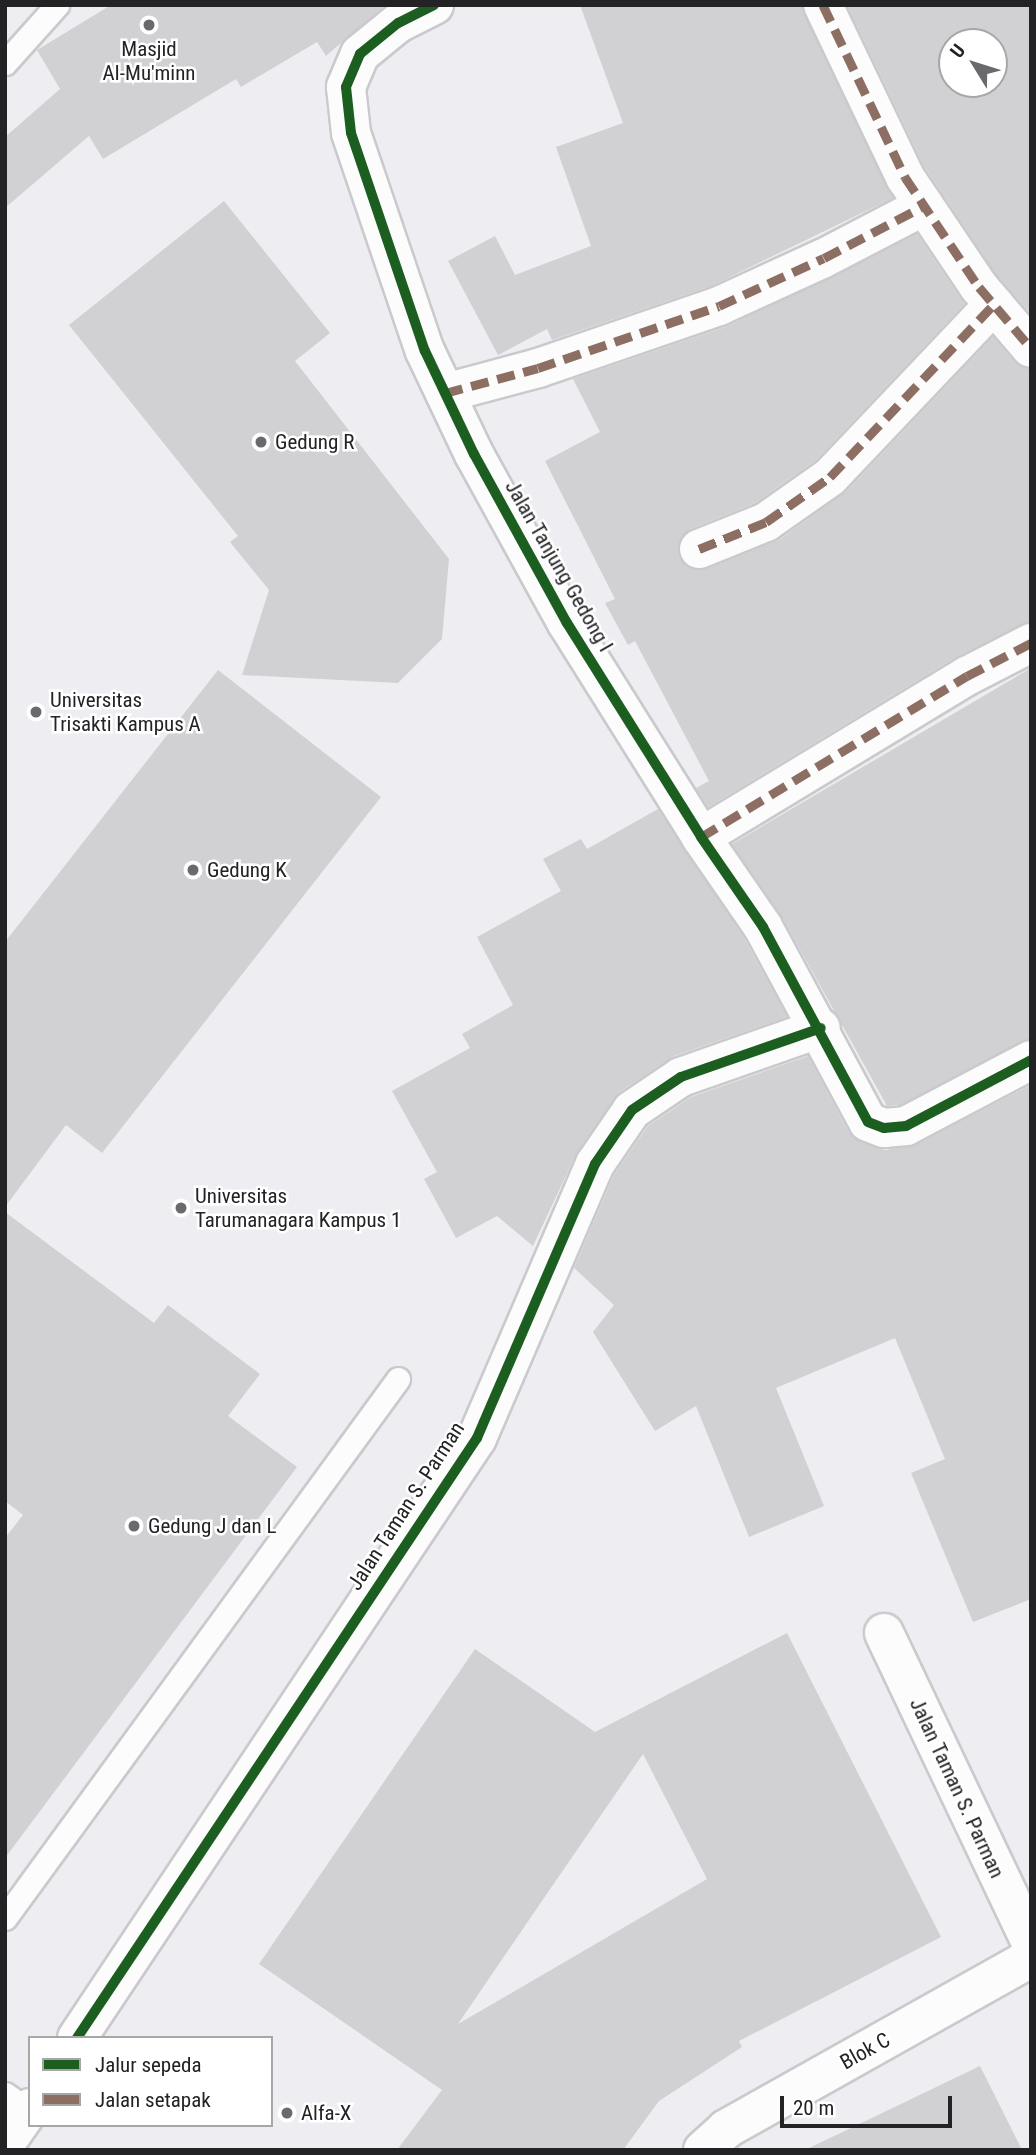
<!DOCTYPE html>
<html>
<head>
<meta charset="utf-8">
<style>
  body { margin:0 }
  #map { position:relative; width:1036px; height:2155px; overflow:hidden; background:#eeeef2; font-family:"Roboto Condensed",sans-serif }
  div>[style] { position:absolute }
  .building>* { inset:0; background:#d1d1d4 }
  .roads { filter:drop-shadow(2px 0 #cacacd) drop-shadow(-2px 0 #cacacd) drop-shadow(0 2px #cacacd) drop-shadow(0 -2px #cacacd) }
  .lane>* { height:23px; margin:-11.5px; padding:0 11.5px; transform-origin:11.5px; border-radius:11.5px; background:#fcfcfd }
  .street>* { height:38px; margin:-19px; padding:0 19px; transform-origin:19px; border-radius:19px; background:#fcfcfd }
  .quiet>* { height:9px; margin-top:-4.5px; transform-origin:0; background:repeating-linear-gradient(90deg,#8d6e63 0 18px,transparent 0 27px) }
  .cycleway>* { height:10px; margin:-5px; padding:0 5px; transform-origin:5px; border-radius:5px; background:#1b5e20 }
  .dots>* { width:19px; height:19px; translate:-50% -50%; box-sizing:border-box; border:4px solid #fff; border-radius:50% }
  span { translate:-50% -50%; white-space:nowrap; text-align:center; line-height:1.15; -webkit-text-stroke:5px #fff; paint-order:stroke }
  .poi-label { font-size:21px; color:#232225 }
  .left { translate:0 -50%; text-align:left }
  .street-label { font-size:21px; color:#232225 }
  .frame { position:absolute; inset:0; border:7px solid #232225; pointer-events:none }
  .legend { position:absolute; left:28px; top:2036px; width:245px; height:91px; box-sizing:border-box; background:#fff; border:2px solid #a7a7a8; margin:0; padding:9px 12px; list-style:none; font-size:21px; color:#232225 }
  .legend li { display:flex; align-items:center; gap:14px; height:35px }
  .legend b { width:35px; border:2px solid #a7a7a8 }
  .north { position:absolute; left:938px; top:28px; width:70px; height:70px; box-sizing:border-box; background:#fff; border:2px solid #a7a7a8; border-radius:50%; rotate:308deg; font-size:19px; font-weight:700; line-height:28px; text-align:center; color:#232225 }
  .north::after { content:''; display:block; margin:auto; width:24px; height:32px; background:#6a696d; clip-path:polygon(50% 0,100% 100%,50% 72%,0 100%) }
  .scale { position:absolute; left:780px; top:2096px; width:172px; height:32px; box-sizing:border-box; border:4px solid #232225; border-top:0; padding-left:9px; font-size:21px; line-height:24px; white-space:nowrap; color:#232225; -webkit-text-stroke:5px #fff; paint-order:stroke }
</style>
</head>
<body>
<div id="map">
  <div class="building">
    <i style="clip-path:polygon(111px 5px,385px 5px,326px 56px,317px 42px,241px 87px,236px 79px,103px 159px,89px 136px,5px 208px,5px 137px,60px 89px,37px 50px)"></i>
    <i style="clip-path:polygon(580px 5px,801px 5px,893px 198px,711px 286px,552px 340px,547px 329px,498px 355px,448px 261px,495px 236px,515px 275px,591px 246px,556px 147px,623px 123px)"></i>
    <i style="clip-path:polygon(evenodd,847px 5px,1031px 5px,1031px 314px,996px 274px,924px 166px,847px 5px,952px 42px,994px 42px,994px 84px,952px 84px,952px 42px)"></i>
    <i style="clip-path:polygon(224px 201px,330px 333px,295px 361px,449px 559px,442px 639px,398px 683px,242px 675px,269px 590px,230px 542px,238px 536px,69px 325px)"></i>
    <i style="clip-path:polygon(917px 234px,964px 304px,816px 460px,755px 503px,690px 529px,678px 545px,679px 557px,686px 567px,707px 569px,779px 540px,846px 492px,993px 337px,1015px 363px,1031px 369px,1031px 621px,956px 657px,708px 807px,696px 788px,709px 781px,635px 641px,628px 645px,605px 603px,615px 599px,545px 461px,600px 432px,573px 379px,728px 326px)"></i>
    <i style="clip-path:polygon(1031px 668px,1031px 1038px,900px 1105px,887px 1106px,782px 917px,732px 844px)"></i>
    <i style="clip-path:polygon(218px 670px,381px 797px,102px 1153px,66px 1125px,5px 1207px,5px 942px)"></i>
    <i style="clip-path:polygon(658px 809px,744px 938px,787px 1017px,674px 1056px,619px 1092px,577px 1152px,533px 1246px,497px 1216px,456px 1238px,424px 1179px,437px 1172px,392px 1091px,470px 1048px,462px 1034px,513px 1005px,477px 937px,561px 891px,543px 859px,581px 839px,587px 849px)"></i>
    <i style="clip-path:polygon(808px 1056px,849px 1133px,860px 1142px,885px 1150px,916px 1145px,1031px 1085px,1031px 1599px,973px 1622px,911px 1473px,945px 1459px,895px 1338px,776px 1388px,824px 1506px,749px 1537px,696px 1406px,655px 1431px,593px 1332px,614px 1305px,574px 1268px,614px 1175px,648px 1126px,691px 1097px)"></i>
    <i style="clip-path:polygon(5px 1212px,154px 1323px,168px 1305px,260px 1374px,228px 1416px,297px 1467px,5px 1858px,5px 1538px,23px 1515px,5px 1501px)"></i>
    <i style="clip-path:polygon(evenodd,787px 1633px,941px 1937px,739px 2041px,742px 2047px,659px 2101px,623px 2150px,397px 2150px,442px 2090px,259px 1964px,475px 1649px,595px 1732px,787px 1633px,643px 1754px,707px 1879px,458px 2024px,544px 1898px,643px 1754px)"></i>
    <i style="clip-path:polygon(980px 2066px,1022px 2150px,805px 2150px)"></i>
  </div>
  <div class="roads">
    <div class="lane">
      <i style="left:5px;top:63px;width:78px;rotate:-48.1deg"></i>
      <i style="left:5px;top:1918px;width:667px;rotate:-53.9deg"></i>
      <i style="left:5px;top:2094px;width:28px;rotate:35deg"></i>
    </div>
    <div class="street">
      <i style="left:434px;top:5px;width:40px;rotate:153.4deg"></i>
      <i style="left:398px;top:23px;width:49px;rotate:140.8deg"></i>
      <i style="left:360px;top:54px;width:36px;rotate:113deg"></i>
      <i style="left:346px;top:87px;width:46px;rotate:83.8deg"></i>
      <i style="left:351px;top:133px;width:230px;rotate:71.3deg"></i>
      <i style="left:425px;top:351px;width:114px;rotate:64.6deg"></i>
      <i style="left:474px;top:454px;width:193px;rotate:61.2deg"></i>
      <i style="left:567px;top:623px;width:252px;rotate:57.9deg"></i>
      <i style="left:701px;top:837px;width:109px;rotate:55.4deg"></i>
      <i style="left:763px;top:927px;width:221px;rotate:61.7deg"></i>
      <i style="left:868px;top:1122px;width:17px;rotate:21deg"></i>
      <i style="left:884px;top:1128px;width:22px;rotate:-5deg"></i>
      <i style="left:906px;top:1126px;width:141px;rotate:-27.8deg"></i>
      <i style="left:823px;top:5px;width:191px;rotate:64.5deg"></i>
      <i style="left:905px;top:177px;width:133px;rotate:56.1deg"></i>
      <i style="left:979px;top:287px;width:80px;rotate:49.6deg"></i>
      <i style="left:445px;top:393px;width:96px;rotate:-15deg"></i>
      <i style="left:538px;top:368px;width:191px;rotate:-18.9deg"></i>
      <i style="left:719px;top:306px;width:115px;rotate:-24.6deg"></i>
      <i style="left:824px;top:258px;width:113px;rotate:-27.5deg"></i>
      <i style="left:699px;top:549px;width:72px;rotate:-21.9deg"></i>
      <i style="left:766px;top:522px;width:78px;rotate:-35.1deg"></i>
      <i style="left:830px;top:477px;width:238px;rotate:-46.5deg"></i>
      <i style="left:701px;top:837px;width:311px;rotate:-31.2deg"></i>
      <i style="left:967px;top:676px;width:72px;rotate:-27.3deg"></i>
      <i style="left:884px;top:1633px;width:343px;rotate:64.6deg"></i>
      <i style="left:77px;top:2038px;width:721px;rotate:-56.31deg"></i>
      <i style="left:477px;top:1438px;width:298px;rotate:-66.7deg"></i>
      <i style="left:595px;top:1164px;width:65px;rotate:-55.6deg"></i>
      <i style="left:632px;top:1110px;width:59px;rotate:-34deg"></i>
      <i style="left:681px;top:1077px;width:148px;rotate:-19.3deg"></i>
      <i style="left:5px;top:2144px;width:44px;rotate:-55.2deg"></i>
      <i style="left:703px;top:2150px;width:31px;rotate:-42deg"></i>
      <i style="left:726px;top:2129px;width:350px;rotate:-29.3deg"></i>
    </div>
  </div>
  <div class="quiet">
    <i style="left:823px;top:5px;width:191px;rotate:64.5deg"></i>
    <i style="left:905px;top:177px;width:133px;rotate:56.1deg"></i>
    <i style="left:979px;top:287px;width:80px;rotate:49.6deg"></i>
    <i style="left:445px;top:393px;width:96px;rotate:-15deg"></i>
    <i style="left:538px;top:368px;width:191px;rotate:-18.9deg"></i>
    <i style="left:719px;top:306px;width:115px;rotate:-24.6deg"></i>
    <i style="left:824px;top:258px;width:113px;rotate:-27.5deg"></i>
    <i style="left:699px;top:549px;width:72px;rotate:-21.9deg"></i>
    <i style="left:766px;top:522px;width:78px;rotate:-35.1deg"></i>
    <i style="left:830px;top:477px;width:238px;rotate:-46.5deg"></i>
    <i style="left:701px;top:837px;width:311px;rotate:-31.2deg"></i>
    <i style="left:967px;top:676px;width:72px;rotate:-27.3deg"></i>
  </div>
  <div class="cycleway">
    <i style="left:434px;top:5px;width:40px;rotate:153.4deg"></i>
    <i style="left:398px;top:23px;width:49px;rotate:140.8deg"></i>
    <i style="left:360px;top:54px;width:36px;rotate:113deg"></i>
    <i style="left:346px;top:87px;width:46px;rotate:83.8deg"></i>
    <i style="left:351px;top:133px;width:230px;rotate:71.3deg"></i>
    <i style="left:425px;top:351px;width:114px;rotate:64.6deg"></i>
    <i style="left:474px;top:454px;width:193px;rotate:61.2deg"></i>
    <i style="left:567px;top:623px;width:252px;rotate:57.9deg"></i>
    <i style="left:701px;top:837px;width:109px;rotate:55.4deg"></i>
    <i style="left:763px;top:927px;width:221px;rotate:61.7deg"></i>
    <i style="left:868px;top:1122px;width:17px;rotate:21deg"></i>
    <i style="left:884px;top:1128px;width:22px;rotate:-5deg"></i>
    <i style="left:906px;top:1126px;width:141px;rotate:-27.8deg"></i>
    <i style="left:77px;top:2038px;width:721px;rotate:-56.31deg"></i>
    <i style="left:477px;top:1438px;width:298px;rotate:-66.7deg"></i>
    <i style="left:595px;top:1164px;width:65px;rotate:-55.6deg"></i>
    <i style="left:632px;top:1110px;width:59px;rotate:-34deg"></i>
    <i style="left:681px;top:1077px;width:148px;rotate:-19.3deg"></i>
  </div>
  <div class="dots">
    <i style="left:149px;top:25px;background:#6a696d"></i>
    <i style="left:261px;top:442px;background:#6a696d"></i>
    <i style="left:36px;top:712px;background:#6a696d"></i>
    <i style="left:193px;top:870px;background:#6a696d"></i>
    <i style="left:181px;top:1208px;background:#6a696d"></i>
    <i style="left:134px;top:1526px;background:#6a696d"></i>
    <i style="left:287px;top:2113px;background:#6a696d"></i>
  </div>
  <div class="poi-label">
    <span style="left:149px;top:61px">Masjid<br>AI-Mu'minn</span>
    <span class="left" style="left:275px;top:442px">Gedung R</span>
    <span class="left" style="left:50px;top:712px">Universitas<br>Trisakti Kampus A</span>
    <span class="left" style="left:207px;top:870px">Gedung K</span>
    <span class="left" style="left:195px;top:1208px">Universitas<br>Tarumanagara Kampus 1</span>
    <span class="left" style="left:148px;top:1526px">Gedung J dan L</span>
    <span class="left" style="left:301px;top:2113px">Alfa-X</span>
  </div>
  <div class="street-label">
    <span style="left:559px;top:566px;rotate:60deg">Jalan Tanjung Gedong I</span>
    <span style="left:406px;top:1506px;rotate:-57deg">Jalan Taman S. Parman</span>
    <span style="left:957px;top:1788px;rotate:65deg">Jalan Taman S. Parman</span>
    <span style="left:865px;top:2051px;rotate:-29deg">Blok C</span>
  </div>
  <div class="frame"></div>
  <ul class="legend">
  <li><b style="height:9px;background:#1b5e20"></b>Jalur sepeda</li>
  <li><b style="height:9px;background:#8d6e63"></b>Jalan setapak</li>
  </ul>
  <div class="north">U</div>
  <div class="scale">20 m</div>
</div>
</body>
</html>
